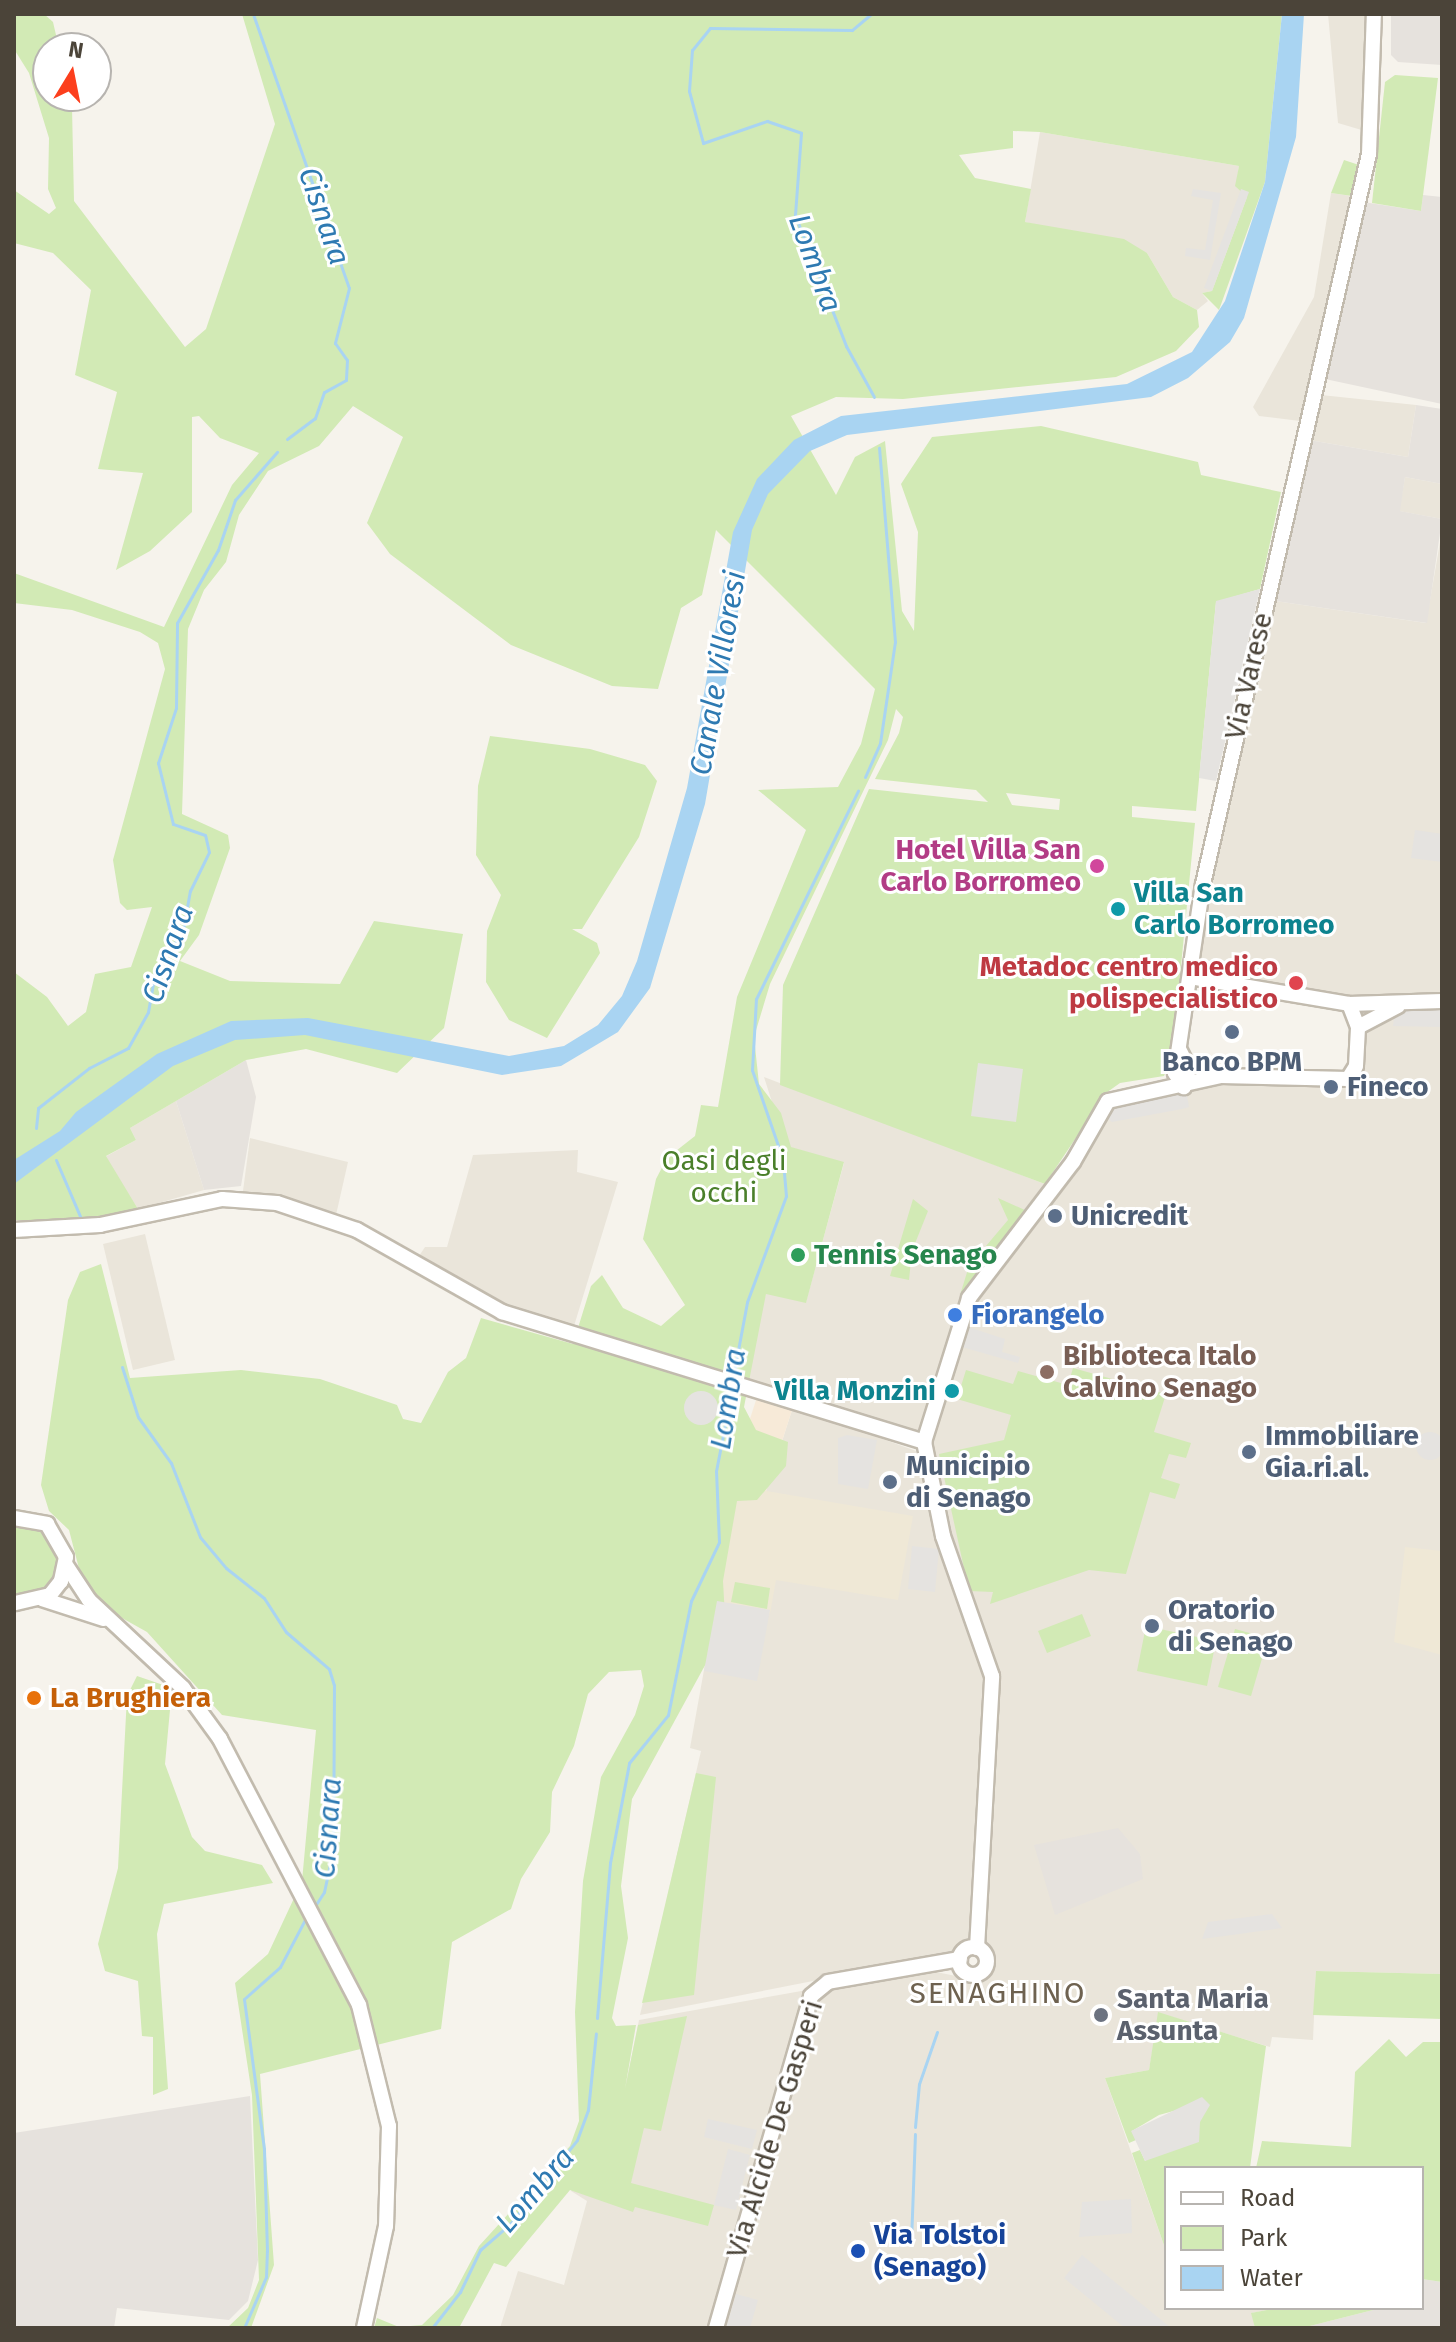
<!DOCTYPE html>
<html>
<head>
<meta charset="utf-8">
<style>
  body { margin:0 }
  #map { position:relative; width:1456px; height:2342px; overflow:hidden; background:#f6f3ec; font-family:"Fira Sans",sans-serif }
  div>[style] { position:absolute }
  .residential>* { inset:0; background:#eae5da }
  .commercial>* { inset:0; background:#f7ead8 }
  .industrial>* { inset:0; background:#e6e2dd }
  .education>* { inset:0; background:#efe8d6 }
  .green>* { inset:0; background:#d2eab5 }
  .parking>* { inset:0; background:#e5e3e0 }
  .round { border-radius:50% }
  .water>* { inset:0; background:#a9d4f2 }
  .stream>* { height:3px; margin:-1.5px; padding:0 1.5px; transform-origin:1.5px; border-radius:1.5px; background:#a9d4f2 }
  .roads { filter:drop-shadow(2px 0 #c2bbae) drop-shadow(-2px 0 #c2bbae) drop-shadow(0 2px #c2bbae) drop-shadow(0 -2px #c2bbae) }
  .minor>* { height:14px; margin:-7px; padding:0 7px; transform-origin:7px; border-radius:7px; background:#fff }
  .minor>.ring { margin:-7px; padding:0; box-sizing:content-box; background:none; border:14px solid #fff; border-radius:50% }
  .dots>* { width:22px; height:22px; translate:-50% -50%; box-sizing:border-box; border:4px solid #fff; border-radius:50% }
  span { translate:-50% -50%; white-space:nowrap; text-align:center; line-height:1.15; -webkit-text-stroke:6px #fff; paint-order:stroke }
  .street-label { font-size:28px; color:#4b4439 }
  .hotel-label { font-size:28px; color:#b23c85; font-weight:700 }
  .right { translate:-100% -50%; text-align:right }
  .culture-label { font-size:28px; color:#0d838f; font-weight:700 }
  .left { translate:0 -50%; text-align:left }
  .health-label { font-size:28px; color:#be3a42; font-weight:700 }
  .service-label { font-size:28px; color:#4e5e75; font-weight:700 }
  .park-label { font-size:28px; color:#4a7f2a }
  .leisure-label { font-size:28px; color:#27864d; font-weight:700 }
  .shop-label { font-size:28px; color:#366cbe; font-weight:700 }
  .education-label { font-size:28px; color:#785e54; font-weight:700 }
  .food-label { font-size:28px; color:#c56008; font-weight:700 }
  .worship-label { font-size:28px; color:#5b616d; font-weight:700 }
  .transit-label { font-size:28px; color:#164399; font-weight:700 }
  .water-label { font-size:30px; color:#2e7ab2; font-style:italic }
  .neighbourhood-label { font-size:30px; color:#6e6250; letter-spacing:2px }
  .frame { position:absolute; inset:0; border:16px solid #4b4439; pointer-events:none }
  .legend { position:absolute; left:1164px; top:2166px; width:260px; height:144px; box-sizing:border-box; background:#fff; border:2px solid #b7b4b0; margin:0; padding:10px 14px; list-style:none; font-size:24px; color:#4b4439 }
  .legend li { display:flex; align-items:center; gap:16px; height:40px }
  .legend b { width:40px; border:2px solid #b7b4b0 }
  .north { position:absolute; left:32px; top:32px; width:80px; height:80px; box-sizing:border-box; background:#fff; border:2px solid #b7b4b0; border-radius:50%; rotate:10deg; font-size:22px; font-weight:700; line-height:32px; text-align:center; color:#4b4439 }
  .north::after { content:''; display:block; margin:auto; width:28px; height:36px; background:#fc3f1d; clip-path:polygon(50% 0,100% 100%,50% 72%,0 100%) }
</style>
</head>
<body>
<div id="map">
  <div class="residential">
    <i style="clip-path:polygon(1328px 14px,1367px 14px,1365px 131px,1338px 123px)"></i>
    <i style="clip-path:polygon(1040px 132px,1239px 166px,1236px 186px,1247px 197px,1212px 291px,1202px 293px,1208px 301px,1197px 310px,1173px 297px,1147px 253px,1025px 222px)"></i>
    <i style="clip-path:polygon(1331px 193px,1358px 197px,1308px 422px,1259px 416px,1253px 407px,1314px 297px)"></i>
    <i style="clip-path:polygon(1321px 395px,1416px 405px,1408px 457px,1309px 440px)"></i>
    <i style="clip-path:polygon(1405px 477px,1442px 484px,1442px 519px,1399px 511px)"></i>
    <i style="clip-path:polygon(1442px 531px,1442px 1001px,1394px 1005px,1192px 975px,1269px 600px,1426px 623px)"></i>
    <i style="clip-path:polygon(1442px 1004px,1442px 1974px,1316px 1971px,1313px 2040px,1272px 2037px,1270px 2047px,1159px 2013px,1149px 2070px,1105px 2078px,1166px 2251px,1166px 2308px,1277px 2308px,1252px 2313px,1255px 2328px,718px 2328px,813px 2000px,831px 1989px,931px 1971px,976px 1980px,987px 1967px,980px 1953px,993px 1662px,979px 1614px,956px 1566px,927px 1442px,973px 1294px,1110px 1105px,1217px 1079px,1347px 1081px,1360px 1029px,1398px 1008px)"></i>
    <i style="clip-path:polygon(764px 1077px,1050px 1186px,977px 1278px,923px 1432px,744px 1388px,766px 1293px,806px 1302px,844px 1163px,786px 1146px)"></i>
    <i style="clip-path:polygon(176px 1101px,204px 1190px,138px 1209px,105px 1157px,136px 1140px,130px 1128px)"></i>
    <i style="clip-path:polygon(250px 1138px,348px 1162px,336px 1215px,243px 1191px)"></i>
    <i style="clip-path:polygon(578px 1150px,577px 1172px,618px 1182px,574px 1326px,502px 1303px,419px 1256px,425px 1247px,447px 1247px,473px 1155px)"></i>
    <i style="clip-path:polygon(145px 1234px,175px 1360px,133px 1370px,103px 1244px)"></i>
    <i style="clip-path:polygon(793px 1407px,919px 1452px,940px 1536px,987px 1662px,971px 1950px,640px 2015px,701px 1751px,690px 1748px,737px 1486px,766px 1491px)"></i>
    <i style="clip-path:polygon(807px 1990px,711px 2328px,500px 2328px,518px 2271px,564px 2285px,587px 2201px,571px 2191px,595px 2151px,605px 2116px,619px 2119px,639px 2020px)"></i>
  </div>
  <div class="commercial">
    <i style="clip-path:polygon(757px 1397px,793px 1407px,766px 1491px,730px 1481px)"></i>
  </div>
  <div class="industrial">
    <i style="clip-path:polygon(1391px 14px,1442px 14px,1442px 65px,1398px 62px,1391px 55px)"></i>
    <i style="clip-path:polygon(1423px 195px,1442px 197px,1442px 404px,1325px 379px,1363px 202px,1421px 211px)"></i>
    <i style="clip-path:polygon(1416px 405px,1442px 409px,1442px 484px,1405px 477px,1400px 511px,1442px 519px,1427px 623px,1269px 600px,1309px 440px,1408px 457px)"></i>
    <i style="clip-path:polygon(246px 1060px,256px 1097px,241px 1186px,204px 1190px,176px 1101px)"></i>
    <i style="clip-path:polygon(1118px 1828px,1140px 1854px,1143px 1879px,1055px 1915px,1034px 1845px)"></i>
    <i style="clip-path:polygon(250px 2096px,258px 2260px,248px 2301px,229px 2320px,117px 2308px,114px 2328px,14px 2328px,14px 2133px)"></i>
    <i style="clip-path:polygon(1422px 2279px,1442px 2282px,1442px 2328px,1302px 2328px,1381px 2308px,1422px 2308px)"></i>
  </div>
  <div class="education">
    <i style="clip-path:polygon(737px 1486px,913px 1516px,898px 1600px,776px 1580px,770px 1614px,716px 1605px)"></i>
    <i style="clip-path:polygon(1405px 1547px,1442px 1551px,1442px 1655px,1394px 1642px)"></i>
  </div>
  <div class="green">
    <i style="clip-path:polygon(evenodd,14px 14px,44px 14px,53px 22px,59px 48px,48px 48px,48px 96px,68px 96px,72px 107px,74px 201px,185px 347px,206px 329px,275px 124px,242px 14px,1282px 14px,1265px 182px,1219px 310px,1202px 293px,1212px 291px,1247px 197px,1235px 186px,1239px 166px,1040px 132px,1013px 131px,1013px 148px,959px 155px,975px 178px,1031px 189px,1025px 222px,1124px 239px,1147px 253px,1173px 297px,1197px 310px,1199px 327px,1176px 351px,1116px 377px,903px 399px,836px 397px,791px 416px,836px 495px,855px 457px,885px 441px,902px 611px,914px 631px,918px 532px,901px 484px,932px 437px,1041px 426px,1198px 462px,1201px 475px,1281px 492px,1260px 589px,1216px 602px,1196px 811px,1132px 806px,1132px 817px,1195px 823px,1172px 1058px,1164px 1076px,1120px 1083px,1106px 1093px,1045px 1184px,780px 1085px,783px 985px,869px 789px,988px 802px,976px 790px,875px 779px,899px 733px,903px 717px,896px 709px,888px 740px,770px 984px,754px 1037px,759px 1084px,781px 1113px,791px 1147px,844px 1162px,806px 1303px,766px 1294px,744px 1407px,756px 1430px,788px 1442px,786px 1466px,757px 1500px,737px 1501px,723px 1581px,725px 1617px,715px 1647px,632px 1799px,621px 1886px,628px 1938px,612px 2018px,616px 2026px,636px 2025px,625px 2089px,638px 2025px,687px 2016px,661px 2131px,644px 2128px,631px 2183px,714px 2205px,708px 2226px,635px 2207px,633px 2212px,570px 2190px,506px 2267px,494px 2263px,459px 2328px,374px 2328px,377px 2318px,399px 2327px,422px 2325px,453px 2295px,479px 2246px,570px 2146px,579px 2121px,575px 2012px,583px 1881px,601px 1777px,635px 1715px,644px 1686px,641px 1670px,609px 1672px,588px 1694px,574px 1746px,552px 1792px,550px 1832px,521px 1879px,511px 1909px,452px 1942px,441px 2029px,260px 2074px,274px 2265px,251px 2328px,227px 2328px,248px 2308px,259px 2280px,252px 2095px,235px 1983px,268px 1954px,302px 1881px,316px 1730px,222px 1715px,147px 1632px,113px 1613px,83px 1584px,69px 1530px,49px 1511px,41px 1485px,68px 1300px,80px 1272px,101px 1264px,130px 1378px,241px 1370px,320px 1379px,397px 1405px,403px 1419px,421px 1423px,448px 1372px,466px 1358px,481px 1318px,573px 1344px,591px 1286px,602px 1275px,623px 1308px,661px 1326px,685px 1305px,643px 1239px,656px 1179px,667px 1158px,695px 1136px,701px 1105px,718px 1107px,737px 997px,806px 830px,758px 790px,838px 787px,861px 744px,875px 689px,716px 530px,702px 595px,681px 608px,658px 689px,612px 686px,511px 645px,390px 554px,367px 523px,403px 437px,353px 406px,319px 446px,268px 471px,239px 515px,226px 562px,204px 590px,188px 629px,182px 814px,228px 835px,230px 848px,199px 935px,180px 961px,230px 981px,340px 984px,374px 921px,463px 934px,444px 1028px,397px 1073px,306px 1049px,246px 1060px,130px 1128px,136px 1140px,106px 1156px,138px 1209px,78px 1223px,14px 1220px,14px 972px,47px 997px,68px 1026px,86px 1012px,95px 974px,131px 967px,152px 907px,127px 910px,120px 903px,113px 860px,165px 669px,158px 643px,140px 632px,72px 610px,14px 603px,14px 573px,164px 627px,232px 485px,259px 453px,220px 438px,199px 416px,192px 417px,192px 512px,150px 551px,116px 570px,143px 473px,98px 469px,117px 392px,75px 375px,91px 290px,53px 253px,14px 243px,14px 190px,49px 214px,56px 208px,48px 189px,49px 138px,29px 73px,14px 49px,14px 14px,1006px 793px,1060px 799px,1059px 810px,1012px 805px,1006px 793px)"></i>
    <i style="clip-path:polygon(1395px 75px,1438px 78px,1421px 211px,1372px 203px,1385px 82px)"></i>
    <i style="clip-path:polygon(1344px 160px,1359px 165px,1352px 196px,1331px 193px)"></i>
    <i style="clip-path:polygon(490px 736px,590px 749px,645px 765px,657px 781px,639px 837px,582px 929px,572px 929px,597px 943px,600px 953px,547px 1038px,509px 1020px,486px 982px,487px 931px,501px 895px,476px 855px,478px 786px)"></i>
    <i style="clip-path:polygon(998px 1198px,1027px 1211px,960px 1295px,969px 1266px,1008px 1220px)"></i>
    <i style="clip-path:polygon(913px 1199px,928px 1211px,912px 1251px,909px 1280px,890px 1276px)"></i>
    <i style="clip-path:polygon(1073px 1368px,1166px 1394px,1154px 1432px,1191px 1443px,1186px 1458px,1169px 1454px,1161px 1478px,1180px 1484px,1175px 1499px,1150px 1492px,1126px 1574px,1089px 1570px,990px 1604px,993px 1592px,969px 1591px,939px 1454px,1004px 1440px,1011px 1415px,957px 1399px,966px 1370px,1013px 1384px,1018px 1371px,1068px 1385px)"></i>
    <i style="clip-path:polygon(14px 1525px,40px 1528px,59px 1555px,56px 1577px,40px 1593px,14px 1595px)"></i>
    <i style="clip-path:polygon(735px 1582px,770px 1588px,767px 1609px,731px 1602px)"></i>
    <i style="clip-path:polygon(1082px 1614px,1091px 1636px,1047px 1653px,1038px 1631px)"></i>
    <i style="clip-path:polygon(1146px 1626px,1216px 1641px,1207px 1686px,1137px 1671px)"></i>
    <i style="clip-path:polygon(1235px 1629px,1268px 1638px,1251px 1696px,1218px 1687px)"></i>
    <i style="clip-path:polygon(137px 1676px,172px 1688px,165px 1764px,192px 1837px,205px 1851px,262px 1865px,273px 1883px,164px 1904px,157px 1934px,168px 2089px,153px 2095px,153px 2037px,142px 2036px,138px 1981px,105px 1971px,98px 1944px,118px 1868px,127px 1696px)"></i>
    <i style="clip-path:polygon(696px 1773px,716px 1777px,694px 1995px,642px 2003px)"></i>
    <i style="clip-path:polygon(1316px 1971px,1442px 1974px,1442px 2019px,1313px 2015px)"></i>
    <i style="clip-path:polygon(1158px 2012px,1266px 2046px,1250px 2168px,1166px 2168px,1166px 2251px,1132px 2153px,1140px 2150px,1145px 2161px,1202px 2116px,1188px 2107px,1159px 2115px,1132px 2131px,1136px 2140px,1129px 2143px,1105px 2078px,1149px 2070px)"></i>
    <i style="clip-path:polygon(1389px 2039px,1406px 2057px,1423px 2042px,1442px 2042px,1442px 2282px,1422px 2279px,1422px 2168px,1256px 2168px,1262px 2141px,1351px 2147px,1355px 2072px)"></i>
    <i style="clip-path:polygon(1277px 2308px,1381px 2308px,1302px 2328px,1255px 2328px,1251px 2313px)"></i>
  </div>
  <div class="parking">
    <i style="clip-path:polygon(1193px 189px,1221px 193px,1210px 260px,1185px 256px,1186px 248px,1205px 250px,1213px 200px,1191px 196px)"></i>
    <i style="clip-path:polygon(1241px 189px,1249px 192px,1212px 291px,1204px 288px)"></i>
    <i style="clip-path:polygon(1260px 589px,1216px 781px,1199px 778px,1216px 601px)"></i>
    <i style="clip-path:polygon(1415px 830px,1442px 834px,1442px 862px,1411px 858px)"></i>
    <i style="clip-path:polygon(1442px 1006px,1442px 1027px,1393px 1026px,1394px 1018px,1386px 1019px,1396px 1011px)"></i>
    <i style="clip-path:polygon(978px 1063px,1023px 1069px,1016px 1122px,971px 1116px)"></i>
    <i style="clip-path:polygon(1186px 1090px,1189px 1107px,1182px 1109px,1112px 1122px,1104px 1116px,1116px 1105px)"></i>
    <i style="clip-path:polygon(968px 1327px,1005px 1339px,1002px 1352px,1020px 1357px,1018px 1363px,962px 1347px)"></i>
    <i class="round" style="left:684px;top:1391px;width:34px;height:34px"></i>
    <i class="round" style="left:1416px;top:1432px;width:28px;height:28px"></i>
    <i style="clip-path:polygon(847px 1435px,877px 1440px,868px 1489px,838px 1484px,838px 1438px)"></i>
    <i style="clip-path:polygon(912px 1546px,939px 1549px,935px 1592px,908px 1589px)"></i>
    <i style="clip-path:polygon(717px 1601px,770px 1610px,757px 1681px,704px 1671px)"></i>
    <i style="clip-path:polygon(1272px 1914px,1282px 1928px,1202px 1939px,1208px 1922px)"></i>
    <i style="clip-path:polygon(1202px 2097px,1210px 2105px,1200px 2122px,1199px 2142px,1145px 2161px,1131px 2131px)"></i>
    <i style="clip-path:polygon(708px 2119px,757px 2130px,752px 2149px,704px 2137px)"></i>
    <i style="clip-path:polygon(728px 2149px,750px 2155px,736px 2210px,714px 2205px)"></i>
    <i style="clip-path:polygon(1131px 2199px,1132px 2233px,1079px 2237px,1082px 2202px)"></i>
    <i style="clip-path:polygon(1082px 2255px,1171px 2328px,1125px 2328px,1064px 2278px)"></i>
    <i style="clip-path:polygon(736px 2294px,758px 2300px,750px 2328px,726px 2328px)"></i>
  </div>
  <div class="water">
    <i style="clip-path:polygon(1282px 14px,1304px 14px,1296px 137px,1244px 318px,1230px 342px,1188px 378px,1151px 397px,847px 435px,810px 451px,768px 494px,752px 530px,705px 804px,650px 988px,618px 1032px,561px 1066px,502px 1075px,305px 1035px,235px 1040px,173px 1066px,14px 1184px,14px 1160px,60px 1131px,76px 1112px,157px 1054px,231px 1021px,308px 1018px,509px 1056px,564px 1046px,598px 1025px,622px 996px,637px 961px,687px 788px,733px 532px,757px 479px,794px 440px,841px 416px,1127px 384px,1192px 352px,1225px 301px,1265px 182px)"></i>
  </div>
  <div class="stream">
    <i style="left:253px;top:14px;width:290px;rotate:70.7deg"></i>
    <i style="left:349px;top:288px;width:57px;rotate:104.3deg"></i>
    <i style="left:335px;top:343px;width:21px;rotate:55deg"></i>
    <i style="left:347px;top:360px;width:20px;rotate:93deg"></i>
    <i style="left:346px;top:380px;width:25px;rotate:151deg"></i>
    <i style="left:324px;top:392px;width:28px;rotate:109deg"></i>
    <i style="left:315px;top:418px;width:35px;rotate:143deg"></i>
    <i style="left:871px;top:14px;width:25px;rotate:140deg"></i>
    <i style="left:852px;top:30px;width:142px;rotate:-179.2deg"></i>
    <i style="left:710px;top:28px;width:28px;rotate:129deg"></i>
    <i style="left:692px;top:50px;width:41px;rotate:94.2deg"></i>
    <i style="left:689px;top:91px;width:54px;rotate:74.9deg"></i>
    <i style="left:703px;top:143px;width:68px;rotate:-19deg"></i>
    <i style="left:767px;top:121px;width:36px;rotate:19deg"></i>
    <i style="left:801px;top:133px;width:82px;rotate:94.2deg"></i>
    <i style="left:795px;top:215px;width:141px;rotate:68.7deg"></i>
    <i style="left:846px;top:346px;width:58px;rotate:61.2deg"></i>
    <i style="left:865px;top:777px;width:37px;rotate:-66deg"></i>
    <i style="left:880px;top:743px;width:102px;rotate:-81.6deg"></i>
    <i style="left:895px;top:642px;width:195px;rotate:-94.7deg"></i>
    <i style="left:36px;top:1128px;width:20px;rotate:-84deg"></i>
    <i style="left:38px;top:1108px;width:65px;rotate:-38.1deg"></i>
    <i style="left:89px;top:1068px;width:44px;rotate:-27.1deg"></i>
    <i style="left:128px;top:1048px;width:41px;rotate:-60.9deg"></i>
    <i style="left:148px;top:1012px;width:40px;rotate:-80deg"></i>
    <i style="left:155px;top:973px;width:51px;rotate:-56.9deg"></i>
    <i style="left:183px;top:930px;width:40px;rotate:-80deg"></i>
    <i style="left:190px;top:891px;width:43px;rotate:-64deg"></i>
    <i style="left:209px;top:852px;width:17px;rotate:-103deg"></i>
    <i style="left:205px;top:835px;width:34px;rotate:-161deg"></i>
    <i style="left:173px;top:824px;width:63px;rotate:-103.8deg"></i>
    <i style="left:158px;top:763px;width:58px;rotate:-71.9deg"></i>
    <i style="left:176px;top:708px;width:85px;rotate:-89.3deg"></i>
    <i style="left:177px;top:623px;width:84px;rotate:-60.7deg"></i>
    <i style="left:218px;top:550px;width:53px;rotate:-71.2deg"></i>
    <i style="left:235px;top:500px;width:64px;rotate:-48.8deg"></i>
    <i style="left:56px;top:1160px;width:66px;rotate:66.9deg"></i>
    <i style="left:122px;top:1367px;width:52px;rotate:72.3deg"></i>
    <i style="left:138px;top:1417px;width:57px;rotate:54.3deg"></i>
    <i style="left:171px;top:1463px;width:79px;rotate:68.6deg"></i>
    <i style="left:200px;top:1537px;width:40px;rotate:50deg"></i>
    <i style="left:226px;top:1568px;width:48px;rotate:38.3deg"></i>
    <i style="left:264px;top:1598px;width:40px;rotate:57.1deg"></i>
    <i style="left:286px;top:1632px;width:57px;rotate:40.7deg"></i>
    <i style="left:329px;top:1669px;width:17px;rotate:73deg"></i>
    <i style="left:334px;top:1685px;width:165px;rotate:90.3deg"></i>
    <i style="left:333px;top:1850px;width:43px;rotate:102.1deg"></i>
    <i style="left:324px;top:1892px;width:20px;rotate:123deg"></i>
    <i style="left:733px;top:1377px;width:76px;rotate:-79.4deg"></i>
    <i style="left:747px;top:1302px;width:113px;rotate:-69.8deg"></i>
    <i style="left:786px;top:1196px;width:36px;rotate:-95deg"></i>
    <i style="left:783px;top:1160px;width:95px;rotate:-109deg"></i>
    <i style="left:752px;top:1070px;width:71px;rotate:-86.8deg"></i>
    <i style="left:756px;top:999px;width:232px;rotate:-63.9deg"></i>
    <i style="left:597px;top:2018px;width:156px;rotate:-85.2deg"></i>
    <i style="left:610px;top:1863px;width:102px;rotate:-79.2deg"></i>
    <i style="left:629px;top:1763px;width:62px;rotate:-50.9deg"></i>
    <i style="left:668px;top:1715px;width:116px;rotate:-78.6deg"></i>
    <i style="left:691px;top:1601px;width:65px;rotate:-64.6deg"></i>
    <i style="left:719px;top:1542px;width:71px;rotate:-92.4deg"></i>
    <i style="left:716px;top:1471px;width:84px;rotate:-79deg"></i>
    <i style="left:915px;top:2127px;width:43px;rotate:-84.7deg"></i>
    <i style="left:919px;top:2084px;width:55px;rotate:-70.9deg"></i>
    <i style="left:911px;top:2242px;width:108px;rotate:-87.9deg"></i>
    <i style="left:244px;top:2328px;width:56px;rotate:-66.7deg"></i>
    <i style="left:266px;top:2277px;width:26px;rotate:-88deg"></i>
    <i style="left:267px;top:2251px;width:102px;rotate:-91.7deg"></i>
    <i style="left:264px;top:2149px;width:151px;rotate:-97.6deg"></i>
    <i style="left:244px;top:1999px;width:48px;rotate:-41.6deg"></i>
    <i style="left:280px;top:1967px;width:60px;rotate:-62.2deg"></i>
    <i style="left:432px;top:2328px;width:46px;rotate:-52.1deg"></i>
    <i style="left:460px;top:2292px;width:47px;rotate:-64.5deg"></i>
    <i style="left:480px;top:2250px;width:40px;rotate:-41deg"></i>
    <i style="left:510px;top:2224px;width:107px;rotate:-51.4deg"></i>
    <i style="left:577px;top:2140px;width:32px;rotate:-70deg"></i>
    <i style="left:588px;top:2110px;width:77px;rotate:-84.1deg"></i>
  </div>
  <div class="roads">
    <div class="minor">
      <i style="left:1190px;top:977px;width:161px;rotate:9.6deg"></i>
      <i style="left:1349px;top:1004px;width:93px;rotate:-1.8deg"></i>
      <i style="left:1358px;top:1027px;width:45px;rotate:-27.7deg"></i>
      <i style="left:1179px;top:1049px;width:22px;rotate:63deg"></i>
      <i style="left:1189px;top:1069px;width:19px;rotate:106deg"></i>
      <i style="left:1184px;top:1087px;width:17px;rotate:-123deg"></i>
      <i style="left:1175px;top:1073px;width:191px;rotate:-81.6deg"></i>
      <i style="left:1203px;top:884px;width:749px;rotate:-77.19deg"></i>
      <i style="left:1369px;top:154px;width:140px;rotate:-88deg"></i>
      <i style="left:14px;top:1230px;width:86px;rotate:-3.3deg"></i>
      <i style="left:100px;top:1225px;width:125px;rotate:-12deg"></i>
      <i style="left:222px;top:1199px;width:55px;rotate:4.2deg"></i>
      <i style="left:277px;top:1203px;width:84px;rotate:18.6deg"></i>
      <i style="left:357px;top:1230px;width:167px;rotate:29.5deg"></i>
      <i style="left:502px;top:1312px;width:442px;rotate:17.1deg"></i>
      <i style="left:14px;top:1518px;width:34px;rotate:10deg"></i>
      <i style="left:47px;top:1524px;width:38px;rotate:60deg"></i>
      <i style="left:66px;top:1557px;width:25px;rotate:102deg"></i>
      <i style="left:61px;top:1581px;width:18px;rotate:128deg"></i>
      <i style="left:50px;top:1595px;width:37px;rotate:167deg"></i>
      <i style="left:66px;top:1565px;width:42px;rotate:56.7deg"></i>
      <i style="left:89px;top:1600px;width:129px;rotate:43.1deg"></i>
      <i style="left:183px;top:1688px;width:63px;rotate:54deg"></i>
      <i style="left:220px;top:1739px;width:300px;rotate:62.4deg"></i>
      <i style="left:359px;top:2005px;width:125px;rotate:76.1deg"></i>
      <i style="left:389px;top:2126px;width:100px;rotate:91.7deg"></i>
      <i style="left:386px;top:2226px;width:104px;rotate:102.2deg"></i>
      <i style="left:42px;top:1599px;width:65px;rotate:17.9deg"></i>
      <i class="ring" style="left:959px;top:1947px;width:14px;height:14px"></i>
      <i style="left:977px;top:1948px;width:272px;rotate:-86.8deg"></i>
      <i style="left:992px;top:1676px;width:148px;rotate:-109.3deg"></i>
      <i style="left:943px;top:1536px;width:96px;rotate:-101.4deg"></i>
      <i style="left:924px;top:1442px;width:151px;rotate:-72.6deg"></i>
      <i style="left:969px;top:1298px;width:171px;rotate:-52.6deg"></i>
      <i style="left:1073px;top:1162px;width:70px;rotate:-60.2deg"></i>
      <i style="left:1108px;top:1101px;width:116px;rotate:-12.5deg"></i>
      <i style="left:1221px;top:1076px;width:127px;rotate:1.4deg"></i>
      <i style="left:1348px;top:1079px;width:15px;rotate:-58deg"></i>
      <i style="left:1356px;top:1066px;width:39px;rotate:-87deg"></i>
      <i style="left:1358px;top:1027px;width:25px;rotate:-111deg"></i>
      <i style="left:716px;top:2328px;width:345px;rotate:-74deg"></i>
      <i style="left:811px;top:1996px;width:22px;rotate:-39deg"></i>
      <i style="left:828px;top:1982px;width:134px;rotate:-9.9deg"></i>
    </div>
  </div>
  <div class="dots">
    <i style="left:1097px;top:866px;background:#d1479c"></i>
    <i style="left:1118px;top:909px;background:#0f9aa8"></i>
    <i style="left:1296px;top:983px;background:#e0444e"></i>
    <i style="left:1232px;top:1032px;background:#5c6f8a"></i>
    <i style="left:1331px;top:1087px;background:#5c6f8a"></i>
    <i style="left:1055px;top:1216px;background:#5c6f8a"></i>
    <i style="left:798px;top:1255px;background:#2e9e5b"></i>
    <i style="left:955px;top:1315px;background:#3f7fe0"></i>
    <i style="left:1047px;top:1372px;background:#8d6e63"></i>
    <i style="left:952px;top:1391px;background:#0f9aa8"></i>
    <i style="left:1249px;top:1452px;background:#5c6f8a"></i>
    <i style="left:890px;top:1482px;background:#5c6f8a"></i>
    <i style="left:1152px;top:1626px;background:#5c6f8a"></i>
    <i style="left:34px;top:1698px;background:#e8710a"></i>
    <i style="left:1101px;top:2015px;background:#6b7280"></i>
    <i style="left:858px;top:2251px;background:#1a4fb4"></i>
  </div>
  <div class="street-label">
    <span style="left:1249px;top:676px;rotate:-77deg">Via Varese</span>
    <span style="left:775px;top:2129px;rotate:-73deg">Via Alcide De Gasperi</span>
  </div>
  <div class="hotel-label">
    <span class="right" style="left:1081px;top:866px">Hotel Villa San<br>Carlo Borromeo</span>
  </div>
  <div class="culture-label">
    <span class="left" style="left:1134px;top:909px">Villa San<br>Carlo Borromeo</span>
    <span class="right" style="left:936px;top:1391px">Villa Monzini</span>
  </div>
  <div class="health-label">
    <span class="right" style="left:1278px;top:983px">Metadoc centro medico<br>polispecialistico</span>
  </div>
  <div class="service-label">
    <span style="left:1232px;top:1062px">Banco BPM</span>
    <span class="left" style="left:1347px;top:1087px">Fineco</span>
    <span class="left" style="left:1071px;top:1216px">Unicredit</span>
    <span class="left" style="left:1265px;top:1452px">Immobiliare<br>Gia.ri.al.</span>
    <span class="left" style="left:906px;top:1482px">Municipio<br>di Senago</span>
    <span class="left" style="left:1168px;top:1626px">Oratorio<br>di Senago</span>
  </div>
  <div class="park-label">
    <span style="left:724px;top:1177px">Oasi degli<br>occhi</span>
  </div>
  <div class="leisure-label">
    <span class="left" style="left:814px;top:1255px">Tennis Senago</span>
  </div>
  <div class="shop-label">
    <span class="left" style="left:971px;top:1315px">Fiorangelo</span>
  </div>
  <div class="education-label">
    <span class="left" style="left:1063px;top:1372px">Biblioteca Italo<br>Calvino Senago</span>
  </div>
  <div class="food-label">
    <span class="left" style="left:50px;top:1698px">La Brughiera</span>
  </div>
  <div class="worship-label">
    <span class="left" style="left:1117px;top:2015px">Santa Maria<br>Assunta</span>
  </div>
  <div class="transit-label">
    <span class="left" style="left:874px;top:2251px">Via Tolstoi<br>(Senago)</span>
  </div>
  <div class="water-label">
    <span style="left:324px;top:216px;rotate:71deg">Cisnara</span>
    <span style="left:815px;top:263px;rotate:70deg">Lombra</span>
    <span style="left:718px;top:673px;rotate:-80deg">Canale Villoresi</span>
    <span style="left:168px;top:954px;rotate:-71deg">Cisnara</span>
    <span style="left:728px;top:1399px;rotate:-81deg">Lombra</span>
    <span style="left:328px;top:1828px;rotate:-86deg">Cisnara</span>
    <span style="left:535px;top:2190px;rotate:-49deg">Lombra</span>
  </div>
  <div class="neighbourhood-label">
    <span style="left:998px;top:1993px">SENAGHINO</span>
  </div>
  <div class="frame"></div>
  <ul class="legend">
  <li><b style="height:10px;background:#fff"></b>Road</li>
  <li><b style="height:22px;background:#d2eab5"></b>Park</li>
  <li><b style="height:22px;background:#a9d4f2"></b>Water</li>
  </ul>
  <div class="north">N</div>
</div>
</body>
</html>
